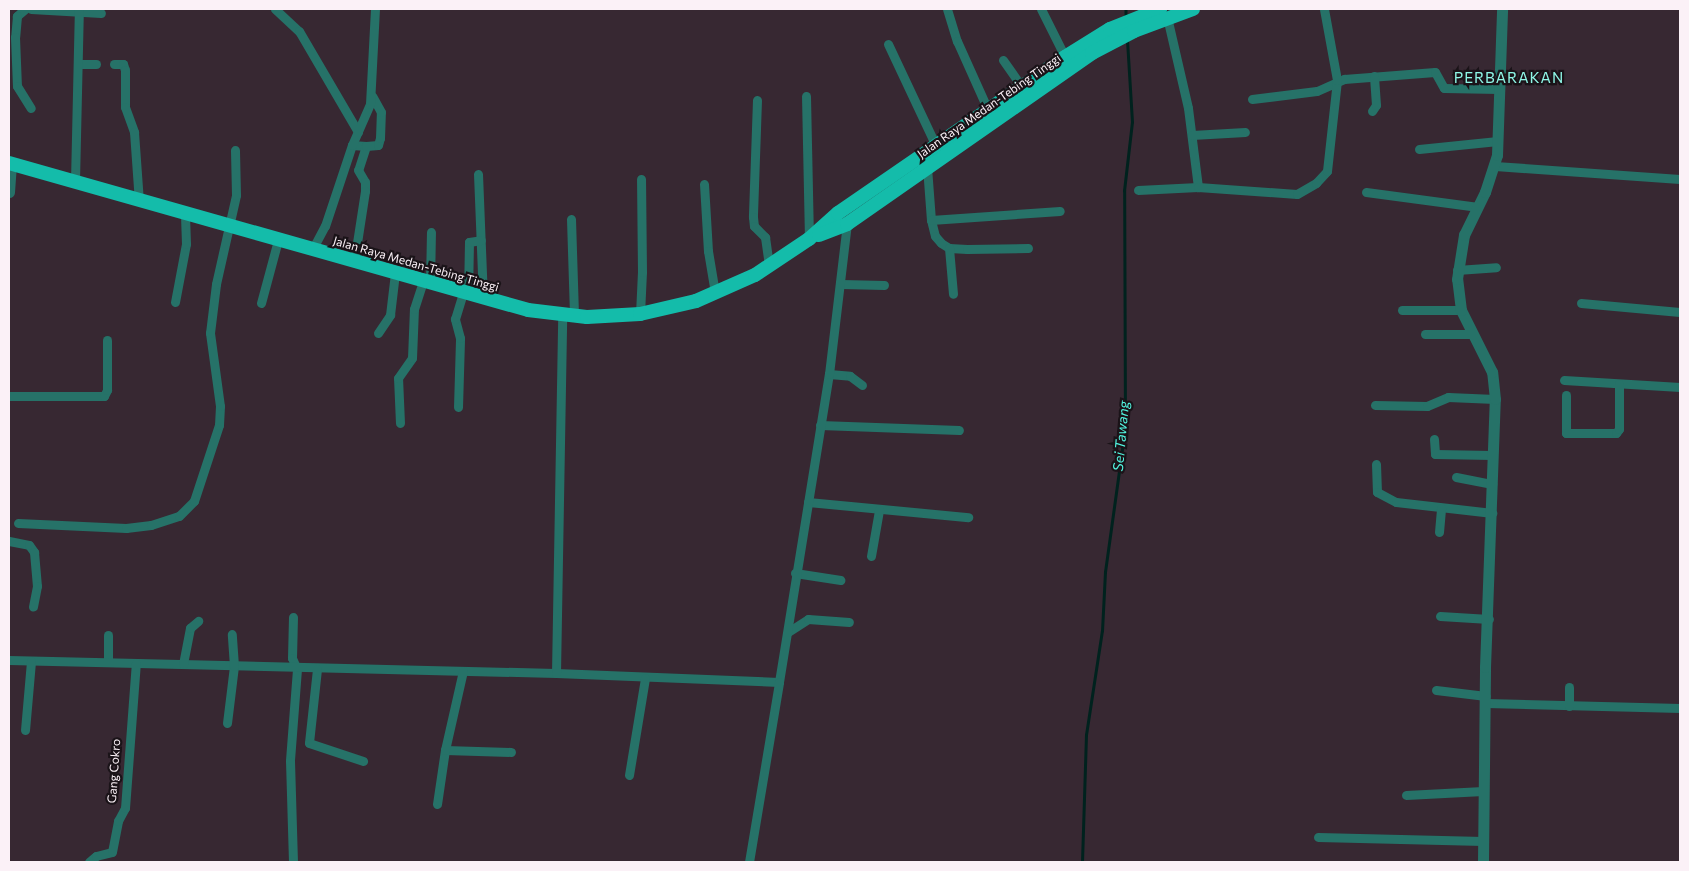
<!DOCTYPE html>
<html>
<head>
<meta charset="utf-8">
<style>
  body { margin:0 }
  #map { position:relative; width:1689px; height:871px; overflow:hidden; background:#372832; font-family:Commissioner,sans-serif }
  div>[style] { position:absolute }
  .stream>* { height:2.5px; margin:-1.25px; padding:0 1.25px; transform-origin:1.25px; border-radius:1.25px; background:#00221e }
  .minor>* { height:9px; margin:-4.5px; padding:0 4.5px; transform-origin:4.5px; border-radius:4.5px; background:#267268 }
  .tertiary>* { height:11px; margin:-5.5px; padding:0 5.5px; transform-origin:5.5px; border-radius:5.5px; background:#267268 }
  .trunk>* { height:14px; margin:-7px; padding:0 7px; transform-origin:7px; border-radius:7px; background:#14bcaa }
  span { translate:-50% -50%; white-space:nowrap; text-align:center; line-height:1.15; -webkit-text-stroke:4.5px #1a1318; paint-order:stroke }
  .street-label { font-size:12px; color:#fbf1f7 }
  .water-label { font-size:14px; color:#52f5e0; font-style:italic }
  .quarter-label { font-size:15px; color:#8ff7e7; letter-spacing:1px }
  .frame { position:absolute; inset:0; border:10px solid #fbf1f7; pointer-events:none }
</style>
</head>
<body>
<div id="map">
  <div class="stream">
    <i style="left:1126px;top:9px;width:8px;rotate:90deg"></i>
    <i style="left:1082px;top:862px;width:127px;rotate:-88.2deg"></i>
    <i style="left:1086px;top:735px;width:105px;rotate:-81.3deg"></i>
    <i style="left:1102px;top:631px;width:59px;rotate:-87.1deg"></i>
    <i style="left:1105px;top:572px;width:146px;rotate:-82.1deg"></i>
    <i style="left:1125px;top:427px;width:236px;rotate:-90.2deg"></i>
    <i style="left:1124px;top:191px;width:69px;rotate:-83.4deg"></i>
    <i style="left:1132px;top:122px;width:82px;rotate:-93.5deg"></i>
  </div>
  <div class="minor">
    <i style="left:25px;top:9px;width:11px;rotate:139deg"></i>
    <i style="left:17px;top:16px;width:21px;rotate:95deg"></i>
    <i style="left:15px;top:37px;width:49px;rotate:87.7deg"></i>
    <i style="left:17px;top:86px;width:26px;rotate:58deg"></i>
    <i style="left:31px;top:9px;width:70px;rotate:3.3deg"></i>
    <i style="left:275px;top:9px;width:33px;rotate:43deg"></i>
    <i style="left:299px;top:31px;width:117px;rotate:59.7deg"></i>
    <i style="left:947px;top:9px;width:34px;rotate:73deg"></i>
    <i style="left:957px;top:41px;width:76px;rotate:65.8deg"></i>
    <i style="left:1041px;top:9px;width:54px;rotate:63.4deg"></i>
    <i style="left:1167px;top:17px;width:93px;rotate:77deg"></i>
    <i style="left:1188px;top:108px;width:80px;rotate:82.8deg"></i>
    <i style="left:888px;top:44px;width:113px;rotate:64.8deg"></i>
    <i style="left:1003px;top:60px;width:32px;rotate:55deg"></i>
    <i style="left:79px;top:64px;width:17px"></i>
    <i style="left:114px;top:64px;width:9px"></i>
    <i style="left:123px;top:64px;width:6px;rotate:72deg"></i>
    <i style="left:125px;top:70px;width:37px;rotate:90deg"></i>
    <i style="left:125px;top:107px;width:27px;rotate:70deg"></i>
    <i style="left:134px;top:132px;width:69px;rotate:85.9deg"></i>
    <i style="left:806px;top:96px;width:143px;rotate:88.8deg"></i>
    <i style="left:1252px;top:99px;width:65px;rotate:-7deg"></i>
    <i style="left:1317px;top:91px;width:30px;rotate:-24deg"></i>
    <i style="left:1344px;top:79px;width:91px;rotate:-4.4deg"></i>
    <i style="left:1435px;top:72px;width:18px;rotate:61deg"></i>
    <i style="left:1444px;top:88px;width:55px;rotate:1deg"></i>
    <i style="left:757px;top:100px;width:117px;rotate:92deg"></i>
    <i style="left:753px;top:217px;width:9px;rotate:84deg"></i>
    <i style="left:754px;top:226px;width:16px;rotate:45deg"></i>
    <i style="left:765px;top:237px;width:29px;rotate:82deg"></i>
    <i style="left:1372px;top:111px;width:7px;rotate:-56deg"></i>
    <i style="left:1376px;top:105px;width:29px;rotate:-94deg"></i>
    <i style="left:1192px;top:135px;width:53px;rotate:-3.2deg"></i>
    <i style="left:352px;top:145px;width:14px;rotate:4deg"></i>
    <i style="left:366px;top:146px;width:25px;rotate:108deg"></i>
    <i style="left:358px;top:170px;width:14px;rotate:60deg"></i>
    <i style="left:365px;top:182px;width:9px;rotate:90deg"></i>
    <i style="left:365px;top:191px;width:72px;rotate:98.8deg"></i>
    <i style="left:366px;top:146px;width:12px;rotate:-5deg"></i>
    <i style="left:378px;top:145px;width:7px;rotate:-74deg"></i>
    <i style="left:380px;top:138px;width:26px;rotate:-88deg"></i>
    <i style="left:381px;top:112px;width:18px;rotate:-119deg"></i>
    <i style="left:1419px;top:149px;width:79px;rotate:-5.8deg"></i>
    <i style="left:1495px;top:166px;width:185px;rotate:4deg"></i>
    <i style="left:927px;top:167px;width:53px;rotate:85.7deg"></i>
    <i style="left:931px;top:220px;width:16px;rotate:76deg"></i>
    <i style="left:935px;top:236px;width:9px;rotate:49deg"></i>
    <i style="left:941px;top:243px;width:9px;rotate:32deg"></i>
    <i style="left:949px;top:248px;width:18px;rotate:3deg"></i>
    <i style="left:967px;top:249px;width:61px;rotate:-0.9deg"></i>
    <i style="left:478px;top:174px;width:124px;rotate:87.7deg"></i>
    <i style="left:75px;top:181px;width:172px;rotate:-88.7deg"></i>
    <i style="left:704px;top:184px;width:67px;rotate:86.6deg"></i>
    <i style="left:708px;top:251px;width:43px;rotate:80.5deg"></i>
    <i style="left:1138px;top:190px;width:60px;rotate:-2.9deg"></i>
    <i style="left:1198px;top:187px;width:99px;rotate:4deg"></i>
    <i style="left:1297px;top:194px;width:22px;rotate:-30deg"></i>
    <i style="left:1316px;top:183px;width:16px;rotate:-47deg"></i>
    <i style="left:1327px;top:171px;width:92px;rotate:-83.7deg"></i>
    <i style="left:1337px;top:80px;width:72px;rotate:-100.4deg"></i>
    <i style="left:1366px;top:192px;width:113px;rotate:7.6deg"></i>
    <i style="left:571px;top:219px;width:97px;rotate:88.2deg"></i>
    <i style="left:931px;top:220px;width:129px;rotate:-4deg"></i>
    <i style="left:949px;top:248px;width:46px;rotate:85deg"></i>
    <i style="left:312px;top:250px;width:27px;rotate:-62deg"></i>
    <i style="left:325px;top:226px;width:85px;rotate:-71.6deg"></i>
    <i style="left:352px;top:145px;width:45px;rotate:-66.3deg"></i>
    <i style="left:370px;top:104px;width:95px;rotate:-87deg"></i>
    <i style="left:1457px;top:270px;width:39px;rotate:-4deg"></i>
    <i style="left:430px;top:283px;width:51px;rotate:-88.9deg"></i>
    <i style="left:841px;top:284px;width:43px;rotate:1.3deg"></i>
    <i style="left:468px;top:294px;width:52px;rotate:-88.9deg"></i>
    <i style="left:469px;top:242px;width:12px;rotate:-9deg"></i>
    <i style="left:175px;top:302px;width:59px;rotate:-79.3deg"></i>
    <i style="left:186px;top:244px;width:30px;rotate:-92deg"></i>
    <i style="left:261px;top:303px;width:65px;rotate:-74.9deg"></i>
    <i style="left:1581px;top:303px;width:99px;rotate:5.2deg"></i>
    <i style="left:1402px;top:310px;width:59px"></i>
    <i style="left:640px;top:314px;width:42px;rotate:-87.3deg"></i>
    <i style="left:642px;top:272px;width:93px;rotate:-90.6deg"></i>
    <i style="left:378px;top:333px;width:22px;rotate:-56deg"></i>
    <i style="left:390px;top:315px;width:42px;rotate:-83.2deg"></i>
    <i style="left:1425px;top:334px;width:47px"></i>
    <i style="left:829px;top:374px;width:21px;rotate:5deg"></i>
    <i style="left:850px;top:376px;width:15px;rotate:37deg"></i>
    <i style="left:1564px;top:380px;width:116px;rotate:3.5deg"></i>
    <i style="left:1566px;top:395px;width:38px;rotate:90deg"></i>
    <i style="left:1566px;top:433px;width:50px"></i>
    <i style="left:1616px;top:433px;width:5px;rotate:-53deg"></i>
    <i style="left:1619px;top:429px;width:45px;rotate:-90deg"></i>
    <i style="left:9px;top:396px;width:95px"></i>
    <i style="left:104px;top:396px;width:7px;rotate:-63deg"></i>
    <i style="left:107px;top:390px;width:50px;rotate:-90deg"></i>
    <i style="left:1375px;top:405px;width:52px;rotate:1.1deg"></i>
    <i style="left:1427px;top:406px;width:23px;rotate:-23deg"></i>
    <i style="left:1448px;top:397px;width:47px;rotate:2.4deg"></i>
    <i style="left:458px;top:407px;width:69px;rotate:-88.3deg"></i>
    <i style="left:460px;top:338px;width:20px;rotate:-105deg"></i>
    <i style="left:455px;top:319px;width:28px;rotate:-73deg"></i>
    <i style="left:400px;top:423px;width:45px;rotate:-92.5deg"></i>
    <i style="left:398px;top:378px;width:24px;rotate:-55deg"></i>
    <i style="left:412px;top:358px;width:49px;rotate:-87.7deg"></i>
    <i style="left:414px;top:309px;width:29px;rotate:-72deg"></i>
    <i style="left:820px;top:425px;width:139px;rotate:2.1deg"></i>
    <i style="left:1434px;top:439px;width:15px;rotate:86deg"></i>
    <i style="left:1435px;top:454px;width:57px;rotate:1deg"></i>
    <i style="left:1376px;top:464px;width:28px;rotate:88deg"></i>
    <i style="left:1377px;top:492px;width:21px;rotate:28deg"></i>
    <i style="left:1396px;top:502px;width:97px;rotate:6.5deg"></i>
    <i style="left:1456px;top:477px;width:37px;rotate:11deg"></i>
    <i style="left:808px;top:502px;width:161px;rotate:5.4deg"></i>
    <i style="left:18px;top:523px;width:108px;rotate:2.7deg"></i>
    <i style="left:126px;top:528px;width:25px;rotate:-7deg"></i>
    <i style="left:151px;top:525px;width:29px;rotate:-18deg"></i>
    <i style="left:179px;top:516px;width:21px;rotate:-45deg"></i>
    <i style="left:194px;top:501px;width:80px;rotate:-71.8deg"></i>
    <i style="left:219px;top:425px;width:19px;rotate:-87deg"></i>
    <i style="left:220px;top:406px;width:74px;rotate:-97.8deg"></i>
    <i style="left:210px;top:333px;width:49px;rotate:-83deg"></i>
    <i style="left:216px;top:284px;width:91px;rotate:-77.3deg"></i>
    <i style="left:236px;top:195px;width:45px;rotate:-91.3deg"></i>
    <i style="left:1439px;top:532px;width:24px;rotate:-85deg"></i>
    <i style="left:9px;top:541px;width:20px;rotate:11deg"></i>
    <i style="left:29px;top:545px;width:9px;rotate:54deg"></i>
    <i style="left:34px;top:552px;width:34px;rotate:85deg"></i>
    <i style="left:37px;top:586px;width:21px;rotate:101deg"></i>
    <i style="left:871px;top:556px;width:47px;rotate:-80.1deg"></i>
    <i style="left:795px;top:573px;width:46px;rotate:8.8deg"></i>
    <i style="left:1440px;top:616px;width:49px;rotate:3.5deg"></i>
    <i style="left:293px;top:617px;width:41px;rotate:91.4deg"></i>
    <i style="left:292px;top:658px;width:12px;rotate:66deg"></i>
    <i style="left:297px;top:669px;width:92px;rotate:94.4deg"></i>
    <i style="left:290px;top:761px;width:101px;rotate:88.3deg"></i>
    <i style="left:788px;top:632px;width:24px;rotate:-33deg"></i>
    <i style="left:808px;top:619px;width:41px;rotate:4.2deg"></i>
    <i style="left:108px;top:635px;width:26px;rotate:90deg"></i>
    <i style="left:9px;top:660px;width:547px;rotate:1.36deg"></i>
    <i style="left:556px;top:673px;width:223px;rotate:2.3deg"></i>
    <i style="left:779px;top:682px;width:312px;rotate:-80.8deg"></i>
    <i style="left:829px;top:374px;width:151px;rotate:-83.2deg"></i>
    <i style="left:183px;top:664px;width:37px;rotate:-79deg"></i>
    <i style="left:190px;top:628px;width:11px;rotate:-41deg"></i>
    <i style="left:317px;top:669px;width:74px;rotate:96.2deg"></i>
    <i style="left:309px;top:743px;width:57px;rotate:18.4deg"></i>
    <i style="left:556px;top:673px;width:358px;rotate:-89deg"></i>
    <i style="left:1436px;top:690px;width:50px;rotate:6.8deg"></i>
    <i style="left:1486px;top:703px;width:194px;rotate:1.5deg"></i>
    <i style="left:1569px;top:706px;width:19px;rotate:-90deg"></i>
    <i style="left:227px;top:723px;width:57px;rotate:-83deg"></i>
    <i style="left:234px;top:666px;width:32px;rotate:-94deg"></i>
    <i style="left:25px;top:730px;width:69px;rotate:-85deg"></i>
    <i style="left:445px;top:750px;width:66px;rotate:1.7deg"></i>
    <i style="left:629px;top:775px;width:98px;rotate:-80.6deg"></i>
    <i style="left:1406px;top:795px;width:77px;rotate:-3deg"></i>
    <i style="left:437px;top:804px;width:55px;rotate:-81.6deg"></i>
    <i style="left:445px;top:750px;width:81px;rotate:-77.2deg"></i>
    <i style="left:1318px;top:837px;width:165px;rotate:1.4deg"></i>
    <i style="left:89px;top:862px;width:9px;rotate:-41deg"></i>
    <i style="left:96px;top:856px;width:16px;rotate:-14deg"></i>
    <i style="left:112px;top:852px;width:32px;rotate:-79deg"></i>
    <i style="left:118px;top:821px;width:15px;rotate:-62deg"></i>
    <i style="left:125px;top:808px;width:145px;rotate:-85.7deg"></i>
    <i style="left:749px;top:862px;width:182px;rotate:-80.5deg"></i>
  </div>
  <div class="tertiary">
    <i style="left:9px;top:192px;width:29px;rotate:-86deg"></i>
    <i style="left:1483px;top:862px;width:195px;rotate:-89.4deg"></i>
    <i style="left:1485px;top:667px;width:268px;rotate:-87.9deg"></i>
    <i style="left:1495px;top:399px;width:27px;rotate:-96deg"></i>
    <i style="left:1492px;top:372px;width:69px;rotate:-116.6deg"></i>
    <i style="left:1461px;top:310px;width:31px;rotate:-97deg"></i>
    <i style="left:1457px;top:279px;width:45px;rotate:-81deg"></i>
    <i style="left:1464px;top:235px;width:48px;rotate:-64deg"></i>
    <i style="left:1485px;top:192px;width:39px;rotate:-72deg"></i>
    <i style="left:1497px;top:155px;width:146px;rotate:-88deg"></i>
  </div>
  <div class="trunk">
    <i style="left:9px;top:163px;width:539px;rotate:15.81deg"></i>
    <i style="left:528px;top:310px;width:59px;rotate:6.8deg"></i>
    <i style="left:587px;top:317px;width:53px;rotate:-3.2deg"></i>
    <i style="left:640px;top:314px;width:57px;rotate:-13.1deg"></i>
    <i style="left:696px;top:301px;width:64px;rotate:-23.8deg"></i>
    <i style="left:755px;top:275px;width:65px;rotate:-33.7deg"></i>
    <i style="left:809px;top:239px;width:39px;rotate:-42deg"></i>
    <i style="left:838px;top:213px;width:275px;rotate:-34.5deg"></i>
    <i style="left:1065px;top:57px;width:53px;rotate:-31.9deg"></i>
    <i style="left:1110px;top:29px;width:54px;rotate:-21.8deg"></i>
    <i style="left:819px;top:235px;width:30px;rotate:-21deg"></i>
    <i style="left:847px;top:224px;width:299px;rotate:-34.9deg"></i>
    <i style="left:1092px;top:53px;width:47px;rotate:-27.6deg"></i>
    <i style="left:1134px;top:31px;width:63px;rotate:-20.4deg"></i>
  </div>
  <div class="street-label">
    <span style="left:989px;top:106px;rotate:-35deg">Jalan Raya Medan-Tebing Tinggi</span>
    <span style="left:416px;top:264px;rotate:16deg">Jalan Raya Medan-Tebing Tinggi</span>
    <span style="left:114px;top:771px;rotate:-86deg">Gang Cokro</span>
  </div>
  <div class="water-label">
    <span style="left:1121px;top:436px;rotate:-85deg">Sei Tawang</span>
  </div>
  <div class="quarter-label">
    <span style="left:1509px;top:78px">PERBARAKAN</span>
  </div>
  <div class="frame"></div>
</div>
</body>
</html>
